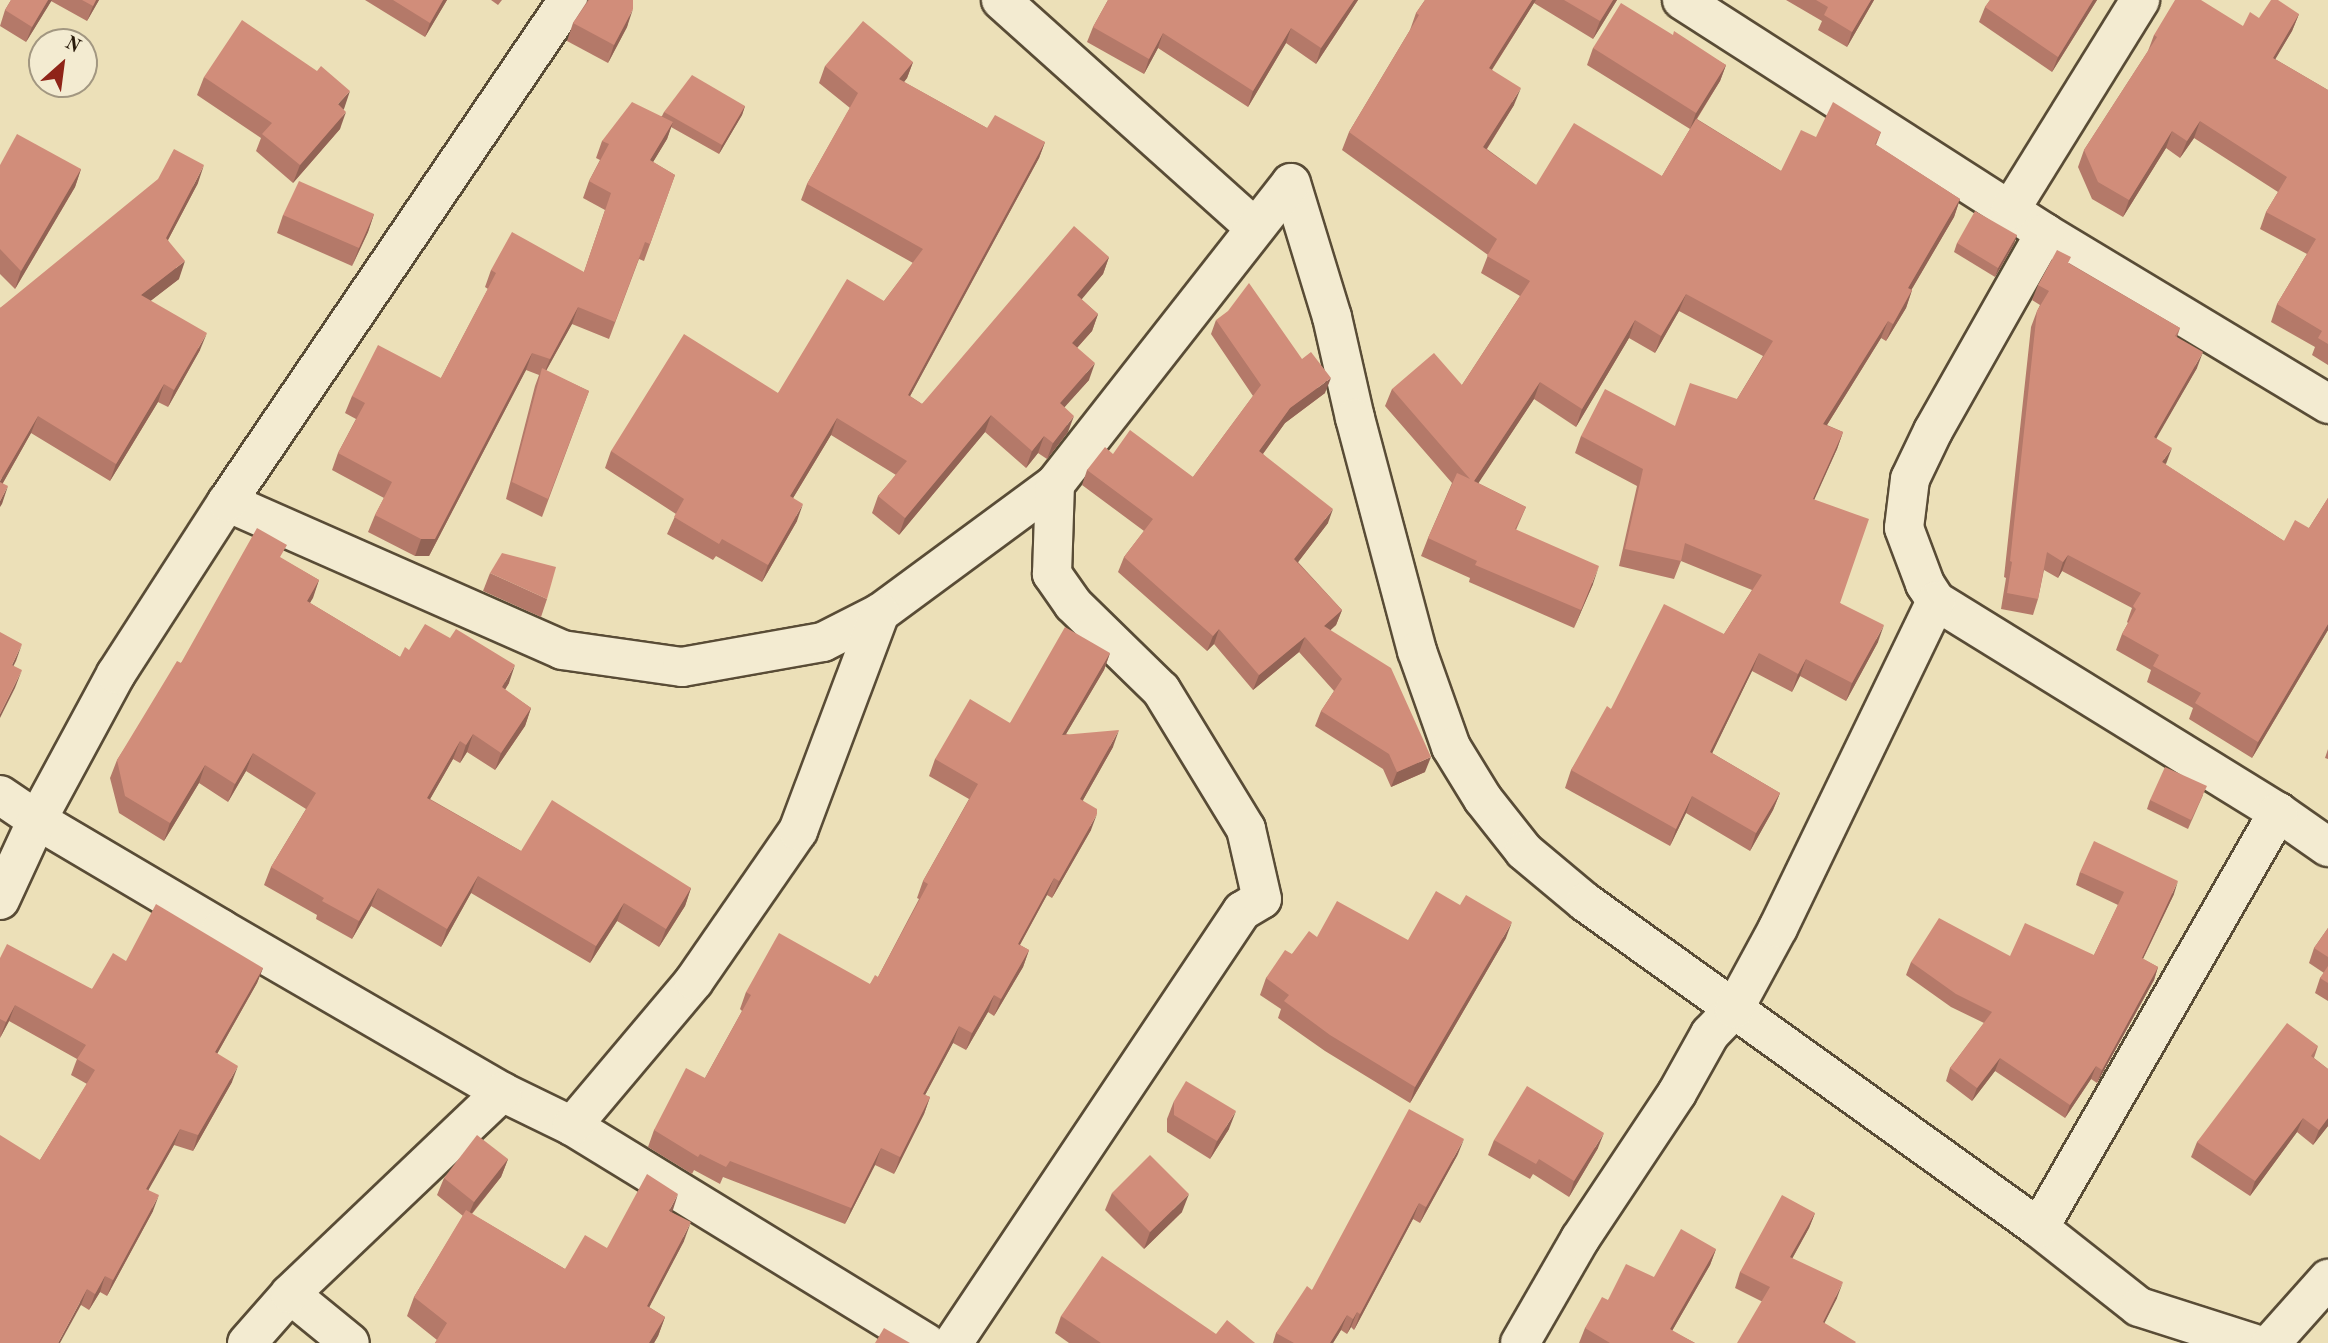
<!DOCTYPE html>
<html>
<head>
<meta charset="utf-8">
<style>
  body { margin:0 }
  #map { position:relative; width:2328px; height:1343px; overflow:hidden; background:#ece0b8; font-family:"Old Standard TT",serif }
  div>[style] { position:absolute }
  .roads { filter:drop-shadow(2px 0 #594c36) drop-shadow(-2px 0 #594c36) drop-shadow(0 2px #594c36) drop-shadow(0 -2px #594c36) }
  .street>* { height:38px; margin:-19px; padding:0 19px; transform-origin:19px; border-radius:19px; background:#f3ebd1 }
  .wall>* { inset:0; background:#b47969 }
  .shaded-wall>* { inset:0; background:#926355 }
  .building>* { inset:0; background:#d18d7a }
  span { translate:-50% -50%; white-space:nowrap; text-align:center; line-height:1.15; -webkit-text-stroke:6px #f3ebd1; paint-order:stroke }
  .north { position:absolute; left:28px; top:28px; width:70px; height:70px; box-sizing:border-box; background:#f3ebd1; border:2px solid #a29781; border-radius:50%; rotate:28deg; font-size:19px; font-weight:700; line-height:28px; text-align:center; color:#281a0a }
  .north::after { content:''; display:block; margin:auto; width:24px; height:32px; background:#8f2418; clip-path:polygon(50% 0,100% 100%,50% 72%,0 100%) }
</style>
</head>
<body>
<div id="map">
  <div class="roads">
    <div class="street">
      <i style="left:1001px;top:0;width:341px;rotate:41.9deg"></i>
      <i style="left:1682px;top:0;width:431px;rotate:32.7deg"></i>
      <i style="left:2045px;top:233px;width:331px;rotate:31.1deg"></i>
      <i style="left:1291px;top:183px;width:140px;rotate:73deg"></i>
      <i style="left:1332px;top:317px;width:104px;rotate:77.2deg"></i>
      <i style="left:1355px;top:418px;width:241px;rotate:75.1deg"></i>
      <i style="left:1417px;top:651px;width:102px;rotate:70.5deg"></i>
      <i style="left:1451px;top:747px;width:61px;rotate:58.4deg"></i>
      <i style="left:1483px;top:799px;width:66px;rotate:51.7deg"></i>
      <i style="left:1524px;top:851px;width:80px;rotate:39.9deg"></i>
      <i style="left:1585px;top:902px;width:559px;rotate:35.68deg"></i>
      <i style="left:2039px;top:1228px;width:127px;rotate:38.3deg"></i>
      <i style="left:2139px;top:1307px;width:119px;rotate:17.7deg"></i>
      <i style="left:2010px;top:210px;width:247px;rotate:-58.2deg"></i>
      <i style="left:2045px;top:233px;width:227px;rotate:119.5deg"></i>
      <i style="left:1933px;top:431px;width:53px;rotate:115.6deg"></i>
      <i style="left:1910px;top:479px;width:49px;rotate:97deg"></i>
      <i style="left:1904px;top:528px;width:60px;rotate:69.4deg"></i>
      <i style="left:1925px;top:584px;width:20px;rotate:57deg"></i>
      <i style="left:1936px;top:601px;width:402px;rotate:31.7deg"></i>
      <i style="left:2278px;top:812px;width:61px;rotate:35deg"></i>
      <i style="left:227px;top:502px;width:366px;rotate:23.8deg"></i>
      <i style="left:562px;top:650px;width:121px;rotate:8.1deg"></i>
      <i style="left:682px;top:667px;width:143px;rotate:-10.1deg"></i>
      <i style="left:823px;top:642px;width:64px;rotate:-27deg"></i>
      <i style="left:880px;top:613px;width:217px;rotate:-36.4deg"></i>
      <i style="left:1055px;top:484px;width:382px;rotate:-51.9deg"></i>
      <i style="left:0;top:795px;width:45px;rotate:34deg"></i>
      <i style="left:37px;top:820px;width:214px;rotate:30.6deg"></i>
      <i style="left:221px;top:929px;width:325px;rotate:30.1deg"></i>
      <i style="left:502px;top:1092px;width:78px;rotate:25.9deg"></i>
      <i style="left:572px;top:1126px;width:415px;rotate:31.5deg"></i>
      <i style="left:0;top:900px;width:88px;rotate:-65.2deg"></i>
      <i style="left:37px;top:820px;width:166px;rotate:-61.6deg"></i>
      <i style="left:116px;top:674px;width:205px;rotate:-57.2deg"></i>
      <i style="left:227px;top:502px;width:607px;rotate:-55.81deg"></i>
      <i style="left:572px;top:1126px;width:189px;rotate:-49.9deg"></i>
      <i style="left:694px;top:981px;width:183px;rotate:-55.3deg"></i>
      <i style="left:798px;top:831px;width:233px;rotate:-69.4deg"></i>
      <i style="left:2039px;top:1228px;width:480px;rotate:-60.1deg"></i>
      <i style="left:290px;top:1294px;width:77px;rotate:39.2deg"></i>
      <i style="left:247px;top:1343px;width:65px;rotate:-48.7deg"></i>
      <i style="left:290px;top:1294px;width:293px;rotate:-43.6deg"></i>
      <i style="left:953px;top:1343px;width:520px;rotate:-56.22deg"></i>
      <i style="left:1242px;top:911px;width:23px;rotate:-31deg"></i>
      <i style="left:1262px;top:899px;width:72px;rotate:-102.9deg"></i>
      <i style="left:1246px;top:829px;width:163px;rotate:-121.4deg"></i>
      <i style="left:1161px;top:690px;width:123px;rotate:-135.7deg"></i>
      <i style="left:1073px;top:604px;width:37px;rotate:-125deg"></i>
      <i style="left:1052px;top:574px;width:90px;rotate:-88.1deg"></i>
      <i style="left:1520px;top:1343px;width:120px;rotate:-60deg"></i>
      <i style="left:1580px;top:1239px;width:175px;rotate:-56.4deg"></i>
      <i style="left:1677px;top:1093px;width:68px;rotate:-60.8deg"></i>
      <i style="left:1710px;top:1034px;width:35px;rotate:-46deg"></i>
      <i style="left:1734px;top:1009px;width:92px;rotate:-61.5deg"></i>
      <i style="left:1778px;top:928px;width:363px;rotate:-64.2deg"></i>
      <i style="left:2271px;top:1343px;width:86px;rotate:-48.3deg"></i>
    </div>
  </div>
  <div class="wall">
    <i style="clip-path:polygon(11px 0,99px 0,87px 21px,51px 1px,26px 42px,0 26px,5px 10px)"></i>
    <i style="clip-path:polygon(365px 0,447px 0,425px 37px)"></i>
    <i style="clip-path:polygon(491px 0,502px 0,498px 5px)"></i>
    <i style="clip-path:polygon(588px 0,633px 0,627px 27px,608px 63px,567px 41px,573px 23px)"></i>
    <i style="clip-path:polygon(1108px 0,1358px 0,1316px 64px,1286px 43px,1248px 107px,1158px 48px,1144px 74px,1087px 42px,1093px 27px)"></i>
    <i style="clip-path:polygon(1425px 0,1617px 0,1593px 39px,1534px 3px,1492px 70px,1514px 105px,1487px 149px,1536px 185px,1662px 176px,1690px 129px,1587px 65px,1593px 48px,1673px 35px,1726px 65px,1720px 81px,1697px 119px,1781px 171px,1816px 137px,1881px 132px,1876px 145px,1960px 199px,1954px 217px,1911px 290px,1912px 290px,1906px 308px,1886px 341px,1881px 338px,1827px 425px,1843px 432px,1837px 449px,1814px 499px,1840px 603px,1878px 642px,1846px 701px,1800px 676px,1792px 692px,1752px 671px,1712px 753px,1780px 793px,1773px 810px,1750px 851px,1686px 813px,1670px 846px,1565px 788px,1571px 770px,1611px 709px,1724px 634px,1752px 590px,1681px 561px,1674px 579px,1619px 566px,1637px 486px,1575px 453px,1581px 436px,1675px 426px,1737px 399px,1763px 356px,1679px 311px,1655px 353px,1629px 338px,1576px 427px,1534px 399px,1478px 483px,1526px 507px,1516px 530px,1593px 584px,1574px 628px,1469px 582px,1470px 578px,1421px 556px,1428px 538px,1452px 483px,1385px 406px,1392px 389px,1462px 385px,1520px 296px,1481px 273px,1488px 255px,1342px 150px,1349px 132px,1410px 30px,1416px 13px)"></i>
    <i style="clip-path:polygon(1786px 0,1874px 0,1847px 47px,1818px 30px,1822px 21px)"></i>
    <i style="clip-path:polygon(1990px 0,2097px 0,2052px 72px,1979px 22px,1985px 7px)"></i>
    <i style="clip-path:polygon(2299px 14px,2292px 31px,2275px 59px,2328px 90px,2328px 365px,2312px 355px,2315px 347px,2271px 322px,2277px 304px,2307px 254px,2260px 229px,2266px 212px,2278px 192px,2194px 138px,2180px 158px,2166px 148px,2123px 217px,2092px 199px,2078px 167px,2084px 150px,2148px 51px,2154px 35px,2243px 26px,2259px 18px)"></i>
    <i style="clip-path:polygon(913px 62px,907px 78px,904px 82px,987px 128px,1045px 142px,1039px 158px,910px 396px,922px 404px,1109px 257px,1103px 274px,1081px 299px,1098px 314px,1092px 331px,1077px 348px,1089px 380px,1064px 407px,1068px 432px,1047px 459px,1038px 453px,1026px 468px,985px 432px,899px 535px,872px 513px,878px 496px,896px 475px,831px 435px,793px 498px,797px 521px,762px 582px,716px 556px,713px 560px,667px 534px,676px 514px,605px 468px,611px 451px,778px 393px,884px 301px,913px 263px,801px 200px,807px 184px,850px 108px,819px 83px,825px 66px)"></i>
    <i style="clip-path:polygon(204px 77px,343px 109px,340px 129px,293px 183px,256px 151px,261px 138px,197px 95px)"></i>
    <i style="clip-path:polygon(745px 106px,742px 115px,719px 154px,671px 127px,667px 139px,653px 162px,675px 175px,644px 261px,639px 259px,609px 339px,572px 324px,546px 371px,589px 391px,542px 517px,506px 499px,535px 386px,539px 375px,526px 370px,429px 556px,415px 556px,368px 532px,375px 515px,384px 498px,332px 470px,338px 453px,356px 419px,345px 413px,352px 396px,441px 378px,488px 289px,485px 287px,491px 270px,584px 272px,605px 210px,583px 198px,589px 181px,600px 160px,596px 158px,602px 141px,662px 116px,664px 112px)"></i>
    <i style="clip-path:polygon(0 165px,81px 169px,75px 187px,15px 289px,0 274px)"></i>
    <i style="clip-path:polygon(198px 183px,168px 240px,179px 279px,150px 301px,200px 350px,168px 407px,158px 402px,110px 481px,31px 433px,3px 483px,2px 504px,0 308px)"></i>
    <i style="clip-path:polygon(374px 214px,368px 232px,352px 266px,277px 233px,283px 215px)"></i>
    <i style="clip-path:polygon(2017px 235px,2014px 244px,1995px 277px,1954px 252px,1957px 243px)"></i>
    <i style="clip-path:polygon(2069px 263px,2180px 328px,2177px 337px,2197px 368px,2156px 438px,2166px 465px,2284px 541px,2309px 528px,2328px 498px,2328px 630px,2252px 758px,2189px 719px,2193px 708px,2147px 682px,2151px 670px,2116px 650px,2122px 634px,2128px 623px,2127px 622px,2132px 608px,2062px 571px,2058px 578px,2044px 570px,2038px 599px,2033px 615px,2001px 609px,2006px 578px,2004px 577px,2031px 327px,2037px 311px,2040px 305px,2032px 300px,2038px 285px)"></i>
    <i style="clip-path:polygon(1216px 320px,1325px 393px,1285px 423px,1263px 454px,1328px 523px,1298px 562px,1342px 610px,1336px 625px,1330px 630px,1425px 772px,1391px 787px,1383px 769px,1315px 726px,1321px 711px,1334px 691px,1299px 652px,1253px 690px,1214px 644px,1207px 651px,1118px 572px,1124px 557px,1144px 531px,1082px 485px,1087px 470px,1113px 454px,1193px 477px,1253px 396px,1211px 334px)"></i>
    <i style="clip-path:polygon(282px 559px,319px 580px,310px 603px,400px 657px,409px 650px,509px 683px,505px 690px,531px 708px,525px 726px,495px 770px,467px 752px,460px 763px,453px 759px,430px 799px,521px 851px,691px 888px,685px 906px,659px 947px,617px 921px,590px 963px,471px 893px,441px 947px,371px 906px,352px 939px,316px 919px,317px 915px,264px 885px,271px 867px,306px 809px,246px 771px,228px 802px,199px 783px,164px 841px,119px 813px,110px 778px,117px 760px,181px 663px)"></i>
    <i style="clip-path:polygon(490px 573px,547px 599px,541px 617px,483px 591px)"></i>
    <i style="clip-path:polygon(1110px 653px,1104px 670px,1066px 734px,1113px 747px,1083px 800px,1091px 830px,1052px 898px,1047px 895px,1020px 945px,1029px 950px,1023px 967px,994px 1016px,988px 1012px,966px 1050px,953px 1043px,925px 1095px,930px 1097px,924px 1114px,894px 1174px,875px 1165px,845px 1224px,723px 1177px,720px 1184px,694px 1170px,692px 1174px,648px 1147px,654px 1130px,705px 1078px,742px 1011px,740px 1009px,746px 992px,870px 984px,878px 977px,919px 899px,917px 898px,923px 881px,969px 799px,929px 776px,935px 759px,1010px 723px)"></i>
    <i style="clip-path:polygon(2328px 749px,2328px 759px,2325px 758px)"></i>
    <i style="clip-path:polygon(2203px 795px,2188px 829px,2147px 809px,2150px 800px)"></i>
    <i style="clip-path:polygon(2080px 872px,2174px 894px,2143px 959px,2158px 967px,2154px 980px,2097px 1083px,2091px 1079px,2065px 1118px,1995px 1071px,1972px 1101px,1946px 1081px,1950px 1068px,1984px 1023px,1951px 1007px,1906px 975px,1911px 962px,2010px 956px,2094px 955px,2118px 905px,2076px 885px)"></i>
    <i style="clip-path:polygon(2328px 928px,2328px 1001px,2315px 993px,2320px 978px,2324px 973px,2309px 963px,2314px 948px)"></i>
    <i style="clip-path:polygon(1317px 937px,1408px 940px,1506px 938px,1410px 1103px,1325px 1051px,1278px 1018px,1281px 1009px,1260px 995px,1266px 978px,1292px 954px)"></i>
    <i style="clip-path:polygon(0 958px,92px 989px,126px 961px,263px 968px,257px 983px,217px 1054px,232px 1082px,193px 1151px,174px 1145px,148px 1190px,153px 1211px,107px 1296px,100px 1292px,89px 1310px,81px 1305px,40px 1160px,87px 1084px,71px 1075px,77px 1059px,9px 1021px,0 1038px)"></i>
    <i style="clip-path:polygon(2318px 1046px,2314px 1058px,2328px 1069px,2328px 1126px,2313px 1145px,2297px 1132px,2250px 1196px,2191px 1157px,2197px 1142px)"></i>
    <i style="clip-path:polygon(1174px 1101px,1229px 1129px,1210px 1159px,1167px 1132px,1167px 1119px)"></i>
    <i style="clip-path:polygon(1494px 1140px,1598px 1148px,1569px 1197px,1533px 1174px,1530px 1179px,1488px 1155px)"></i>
    <i style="clip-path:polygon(1458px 1154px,1420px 1223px,1413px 1219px,1354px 1330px,1351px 1327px,1347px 1334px,1341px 1330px,1333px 1343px,1273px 1343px,1276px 1333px,1312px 1290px)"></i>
    <i style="clip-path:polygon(508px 1159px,501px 1177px,472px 1214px,565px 1269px,607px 1248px,672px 1212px,684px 1241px,649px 1307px,665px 1317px,658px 1336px,654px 1343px,435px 1343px,437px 1340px,407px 1316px,414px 1297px,463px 1216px,437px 1195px,444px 1178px)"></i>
    <i style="clip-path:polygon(1112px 1193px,1182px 1212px,1144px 1249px,1105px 1210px)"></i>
    <i style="clip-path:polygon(1815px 1213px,1809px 1228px,1792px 1259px,1837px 1298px,1824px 1323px,1761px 1301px,1735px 1288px,1740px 1272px)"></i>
    <i style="clip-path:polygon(1716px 1249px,1710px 1265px,1672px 1331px,1695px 1343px,1579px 1343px,1585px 1328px,1608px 1300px,1654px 1277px)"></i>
    <i style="clip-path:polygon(1061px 1316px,1216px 1334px,1255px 1343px,1069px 1343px,1055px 1333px)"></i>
  </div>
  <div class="shaded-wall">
    <i style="clip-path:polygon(48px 0,52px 0,26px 42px,32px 27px)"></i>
    <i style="clip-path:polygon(96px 0,99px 0,87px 21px,93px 6px)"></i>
    <i style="clip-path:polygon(443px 0,447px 0,425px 37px,430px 23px)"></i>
    <i style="clip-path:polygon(1354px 0,1358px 0,1316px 64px,1321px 48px)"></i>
    <i style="clip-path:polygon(1532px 0,1536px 0,1534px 3px,1482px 85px,1489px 68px)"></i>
    <i style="clip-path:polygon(1613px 0,1617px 0,1593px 39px,1600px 21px)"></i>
    <i style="clip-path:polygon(1871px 0,1874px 0,1847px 47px,1852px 32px)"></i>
    <i style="clip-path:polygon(2093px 0,2097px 0,2052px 72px,2058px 57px)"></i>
    <i style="clip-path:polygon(633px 9px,627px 27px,608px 63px,614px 45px)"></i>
    <i style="clip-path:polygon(2299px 14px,2292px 31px,2266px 75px,2273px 58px)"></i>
    <i style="clip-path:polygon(1291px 28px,1286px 43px,1248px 107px,1253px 91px)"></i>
    <i style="clip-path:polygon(1163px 33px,1158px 48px,1144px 74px,1149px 59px)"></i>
    <i style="clip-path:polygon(913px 62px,907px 78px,893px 96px,899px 79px)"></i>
    <i style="clip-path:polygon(1726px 65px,1720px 81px,1690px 129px,1696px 113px)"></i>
    <i style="clip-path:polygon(1521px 88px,1514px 105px,1477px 164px,1483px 147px)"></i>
    <i style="clip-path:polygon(350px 91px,344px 109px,332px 122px,338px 104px)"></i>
    <i style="clip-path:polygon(745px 106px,742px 115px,719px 154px,722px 145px)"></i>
    <i style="clip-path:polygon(346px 112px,340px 129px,293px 183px,300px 165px)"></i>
    <i style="clip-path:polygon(2200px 121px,2194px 138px,2180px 158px,2187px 141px)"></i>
    <i style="clip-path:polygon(673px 122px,667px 139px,644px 177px,650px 160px)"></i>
    <i style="clip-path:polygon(2172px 131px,2166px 148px,2123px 217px,2129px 200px)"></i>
    <i style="clip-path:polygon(1045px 142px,1039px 158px,902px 411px,908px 395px)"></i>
    <i style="clip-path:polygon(204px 165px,198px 183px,160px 255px,166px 238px)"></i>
    <i style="clip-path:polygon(81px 169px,75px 187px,15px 289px,21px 271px)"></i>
    <i style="clip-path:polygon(1960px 199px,1954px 217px,1902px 306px,1908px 288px)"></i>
    <i style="clip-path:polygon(374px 214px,368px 232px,352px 266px,359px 248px)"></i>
    <i style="clip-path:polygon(2017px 235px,2014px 244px,1995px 277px,1998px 268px)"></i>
    <i style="clip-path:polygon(1109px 257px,1103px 274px,1071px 312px,1077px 295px)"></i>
    <i style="clip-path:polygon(185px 261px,179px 279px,135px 313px,141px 295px)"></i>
    <i style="clip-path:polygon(1912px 290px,1906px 308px,1886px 341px,1893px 324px)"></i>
    <i style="clip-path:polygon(1686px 294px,1679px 311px,1655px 353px,1661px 336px)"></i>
    <i style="clip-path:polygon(578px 307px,572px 324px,543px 376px,550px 359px)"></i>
    <i style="clip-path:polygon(1098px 314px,1092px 331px,1066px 360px,1072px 343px)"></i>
    <i style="clip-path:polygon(1635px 320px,1629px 338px,1576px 427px,1582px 409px)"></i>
    <i style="clip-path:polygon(1888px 321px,1881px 338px,1817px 441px,1823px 424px)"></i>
    <i style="clip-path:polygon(207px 333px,200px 350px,168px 407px,174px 390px)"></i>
    <i style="clip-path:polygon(2203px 352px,2197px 368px,2148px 453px,2154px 437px)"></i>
    <i style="clip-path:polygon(532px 353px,526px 370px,429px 556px,415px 556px,421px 539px)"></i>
    <i style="clip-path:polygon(1095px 363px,1089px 380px,1054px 419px,1060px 403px)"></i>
    <i style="clip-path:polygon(1331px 378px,1325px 393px,1285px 423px,1254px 466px,1259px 451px,1290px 408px)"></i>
    <i style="clip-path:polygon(1540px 382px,1534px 399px,1468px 499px,1474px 481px)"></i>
    <i style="clip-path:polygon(164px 384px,158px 402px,110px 481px,116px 464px)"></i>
    <i style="clip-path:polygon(991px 415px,985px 432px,899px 535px,905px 518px)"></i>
    <i style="clip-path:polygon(38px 416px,31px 433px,0 488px,0 481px)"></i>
    <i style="clip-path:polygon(1074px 416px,1068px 432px,1047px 459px,1053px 443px)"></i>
    <i style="clip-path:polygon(837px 418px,831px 435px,784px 513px,790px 496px)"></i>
    <i style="clip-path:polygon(1843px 432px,1837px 449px,1807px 516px,1813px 499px)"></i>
    <i style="clip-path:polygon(1044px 436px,1038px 453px,1026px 468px,1032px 451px)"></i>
    <i style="clip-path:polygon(2172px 448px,2166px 464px,2162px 462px)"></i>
    <i style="clip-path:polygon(8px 486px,2px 504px,0 507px,0 501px)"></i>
    <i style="clip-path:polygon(803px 504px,797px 521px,762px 582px,768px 565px)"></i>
    <i style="clip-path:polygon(1333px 509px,1328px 523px,1289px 574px,1294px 559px)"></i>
    <i style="clip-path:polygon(2068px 555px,2062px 571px,2058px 578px,2063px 562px)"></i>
    <i style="clip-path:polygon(1599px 566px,1593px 584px,1574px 628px,1581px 610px)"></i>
    <i style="clip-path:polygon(319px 580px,313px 598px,300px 619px,307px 601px)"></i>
    <i style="clip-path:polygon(1342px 610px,1336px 625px,1319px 641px,1324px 626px)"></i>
    <i style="clip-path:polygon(2328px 624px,2328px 630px,2252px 758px,2258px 742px)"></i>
    <i style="clip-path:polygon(1884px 625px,1878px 642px,1846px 701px,1852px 683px)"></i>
    <i style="clip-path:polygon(1219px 629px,1214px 644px,1207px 651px,1213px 636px)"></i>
    <i style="clip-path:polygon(1305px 637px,1299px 652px,1253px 690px,1259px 675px)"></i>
    <i style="clip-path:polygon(22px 644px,16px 661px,5px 683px,12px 665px)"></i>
    <i style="clip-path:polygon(1110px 653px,1104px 670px,1056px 751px,1062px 735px)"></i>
    <i style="clip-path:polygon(1759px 653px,1752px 671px,1704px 770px,1710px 752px)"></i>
    <i style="clip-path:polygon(1806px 659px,1800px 676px,1792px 692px,1798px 674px)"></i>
    <i style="clip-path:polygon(515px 665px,509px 683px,495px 705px,502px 687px)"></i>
    <i style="clip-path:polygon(22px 670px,15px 688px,0 718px,0 714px)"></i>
    <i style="clip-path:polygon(531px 708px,525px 726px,495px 770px,501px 753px)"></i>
    <i style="clip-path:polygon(1119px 730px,1113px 747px,1074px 816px,1080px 799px)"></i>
    <i style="clip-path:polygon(473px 734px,467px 752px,460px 763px,466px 745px)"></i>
    <i style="clip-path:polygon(460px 741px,453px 759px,421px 815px,427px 798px)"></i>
    <i style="clip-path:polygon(253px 753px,246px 771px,228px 802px,235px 784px)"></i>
    <i style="clip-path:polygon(1431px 757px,1425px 772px,1391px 787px,1397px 772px)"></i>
    <i style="clip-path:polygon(205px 765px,199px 783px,164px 841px,170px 823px)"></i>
    <i style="clip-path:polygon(1780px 793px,1773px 810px,1750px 851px,1756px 833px)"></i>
    <i style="clip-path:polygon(1692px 796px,1686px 813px,1670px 846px,1676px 829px)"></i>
    <i style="clip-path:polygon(1097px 814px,1091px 830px,1052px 898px,1059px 881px)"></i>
    <i style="clip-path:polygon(478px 876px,471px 893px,441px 947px,447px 929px)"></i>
    <i style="clip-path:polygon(1054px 878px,1047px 895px,1011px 961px,1018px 944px)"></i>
    <i style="clip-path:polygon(2178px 881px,2174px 894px,2137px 971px,2142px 958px)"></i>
    <i style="clip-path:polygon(378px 888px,371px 906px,352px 939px,359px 921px)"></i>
    <i style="clip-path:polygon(691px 888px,685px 906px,659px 947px,666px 929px)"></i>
    <i style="clip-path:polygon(624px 903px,617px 921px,590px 963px,596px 946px)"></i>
    <i style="clip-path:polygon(1512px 922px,1506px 938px,1410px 1103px,1415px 1087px)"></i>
    <i style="clip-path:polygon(1029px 950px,1023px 967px,994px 1016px,1001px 999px)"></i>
    <i style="clip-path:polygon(2158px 967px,2154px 980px,2097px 1083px,2102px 1070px)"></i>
    <i style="clip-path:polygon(263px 968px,257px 983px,209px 1068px,215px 1052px)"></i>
    <i style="clip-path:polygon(994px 995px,988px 1012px,966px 1050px,972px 1033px)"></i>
    <i style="clip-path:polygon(15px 1005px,9px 1021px,0 1038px,6px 1022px)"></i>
    <i style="clip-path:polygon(959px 1026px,953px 1043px,917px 1110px,923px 1094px)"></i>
    <i style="clip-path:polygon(2000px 1058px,1995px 1071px,1972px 1101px,1977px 1088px)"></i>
    <i style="clip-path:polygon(238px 1066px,232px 1082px,193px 1151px,198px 1135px)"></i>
    <i style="clip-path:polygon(2096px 1066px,2091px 1079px,2065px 1118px,2070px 1105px)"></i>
    <i style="clip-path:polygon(930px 1097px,924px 1114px,894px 1174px,900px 1157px)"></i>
    <i style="clip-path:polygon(1236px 1111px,1229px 1129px,1210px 1159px,1217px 1141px)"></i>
    <i style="clip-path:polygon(2303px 1118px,2297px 1132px,2250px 1196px,2255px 1181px)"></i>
    <i style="clip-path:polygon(2328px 1118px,2328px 1126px,2313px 1145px,2319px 1130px)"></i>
    <i style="clip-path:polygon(180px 1129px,174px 1145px,140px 1205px,146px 1189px)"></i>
    <i style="clip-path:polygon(1604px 1133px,1598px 1148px,1569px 1197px,1574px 1181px)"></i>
    <i style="clip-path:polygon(1464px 1139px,1458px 1154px,1420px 1223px,1426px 1207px)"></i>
    <i style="clip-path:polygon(881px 1148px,875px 1165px,845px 1224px,851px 1208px)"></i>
    <i style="clip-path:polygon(508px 1159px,501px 1177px,467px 1219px,474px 1202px)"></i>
    <i style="clip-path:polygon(678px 1194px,672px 1213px,669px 1211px)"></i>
    <i style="clip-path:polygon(1189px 1194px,1182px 1212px,1144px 1249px,1150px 1232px)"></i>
    <i style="clip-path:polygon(159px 1195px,153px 1211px,107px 1296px,113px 1280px)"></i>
    <i style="clip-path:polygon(1419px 1203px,1413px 1219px,1354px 1330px,1360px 1314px)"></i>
    <i style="clip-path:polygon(1815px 1213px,1809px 1228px,1784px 1273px,1790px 1257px)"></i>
    <i style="clip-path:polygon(691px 1222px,684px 1241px,640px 1325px,647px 1306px)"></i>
    <i style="clip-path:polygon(1716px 1249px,1710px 1265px,1665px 1343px,1670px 1329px)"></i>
    <i style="clip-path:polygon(105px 1276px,100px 1292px,89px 1310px,95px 1294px)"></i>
    <i style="clip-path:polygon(1843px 1282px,1837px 1298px,1817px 1338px,1823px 1322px)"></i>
    <i style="clip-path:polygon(87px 1289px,81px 1305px,60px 1343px,58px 1343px)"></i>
    <i style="clip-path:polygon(1357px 1312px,1351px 1327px,1347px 1334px,1353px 1319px)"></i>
    <i style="clip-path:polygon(1347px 1315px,1341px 1330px,1333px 1343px,1330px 1343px)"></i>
    <i style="clip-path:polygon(665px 1317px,658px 1336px,654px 1343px,649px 1343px)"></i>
  </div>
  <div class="building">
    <i style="clip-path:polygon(11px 0,48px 0,32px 27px,5px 10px)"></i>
    <i style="clip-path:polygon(82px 0,96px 0,93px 6px)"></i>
    <i style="clip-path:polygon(393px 0,443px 0,430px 23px)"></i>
    <i style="clip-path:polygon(589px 0,633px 0,633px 9px,614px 45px,573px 23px)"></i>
    <i style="clip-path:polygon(1108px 0,1354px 0,1321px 48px,1291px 28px,1253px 91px,1163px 33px,1149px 59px,1093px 27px)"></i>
    <i style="clip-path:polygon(1425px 0,1532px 0,1489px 68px,1521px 88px,1483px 147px,1536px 185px,1574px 123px,1662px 176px,1696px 119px,1781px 171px,1801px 130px,1816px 137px,1833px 102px,1881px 132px,1875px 144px,1960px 199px,1908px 288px,1912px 290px,1893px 324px,1888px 321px,1823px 424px,1843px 432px,1813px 499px,1869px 519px,1840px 603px,1884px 625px,1852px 683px,1806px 659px,1798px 674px,1759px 653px,1710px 752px,1780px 793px,1756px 833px,1692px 796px,1676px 829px,1571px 770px,1607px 706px,1611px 709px,1664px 604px,1724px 634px,1762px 575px,1685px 543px,1681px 561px,1625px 549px,1643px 469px,1581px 436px,1605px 389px,1675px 426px,1690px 383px,1737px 399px,1773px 341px,1686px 294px,1661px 336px,1635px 320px,1582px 409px,1540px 382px,1474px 481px,1526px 507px,1515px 529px,1599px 566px,1581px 610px,1475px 565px,1477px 561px,1428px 538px,1457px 473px,1470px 479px,1392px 389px,1434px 353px,1462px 385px,1530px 281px,1487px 256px,1497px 239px,1349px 132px,1419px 15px,1416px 13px)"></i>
    <i style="clip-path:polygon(1564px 0,1613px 0,1600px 21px)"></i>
    <i style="clip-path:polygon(1816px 0,1871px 0,1852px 32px,1824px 15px,1828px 7px)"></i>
    <i style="clip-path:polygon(1990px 0,2093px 0,2058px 57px,1985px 7px)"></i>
    <i style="clip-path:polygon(2175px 0,2201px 0,2243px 26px,2250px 12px,2259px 18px,2271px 0,2278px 0,2299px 14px,2273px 58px,2328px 90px,2328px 344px,2318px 338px,2322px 331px,2277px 304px,2316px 239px,2266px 212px,2287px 177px,2200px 121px,2187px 141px,2172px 131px,2129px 200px,2098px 182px,2084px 150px,2157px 37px,2154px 35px)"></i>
    <i style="clip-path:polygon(1621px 3px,1673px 35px,1674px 31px,1726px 65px,1696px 113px,1593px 48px)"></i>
    <i style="clip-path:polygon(242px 20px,317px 71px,321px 66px,350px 91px,338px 104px,346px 112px,300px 165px,262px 134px,272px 123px,204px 77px)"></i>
    <i style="clip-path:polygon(863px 21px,913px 62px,899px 79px,987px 128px,995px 115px,1045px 142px,908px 395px,922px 404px,1074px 226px,1109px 257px,1077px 295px,1098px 314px,1072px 343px,1095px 363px,1060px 403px,1074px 416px,1053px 443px,1044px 436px,1032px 451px,991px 415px,905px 518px,878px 496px,907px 461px,837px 418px,790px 496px,803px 504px,768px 565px,722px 539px,719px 544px,674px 517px,684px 499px,611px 451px,684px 334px,778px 393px,847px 279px,884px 301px,923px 249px,807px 184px,858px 93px,825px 66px)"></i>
    <i style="clip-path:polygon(692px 75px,745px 106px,722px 145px,664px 112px)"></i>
    <i style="clip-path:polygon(632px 102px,673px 122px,650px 160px,675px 175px,650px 244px,645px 242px,615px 322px,578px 307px,550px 359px,532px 353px,435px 539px,421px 539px,375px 515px,392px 482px,338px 453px,365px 403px,352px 396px,378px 345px,441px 378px,496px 273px,491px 270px,512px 232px,584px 272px,611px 193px,589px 181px,609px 144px,602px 141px)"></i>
    <i style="clip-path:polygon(17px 134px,81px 169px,21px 271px,0 249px,0 165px)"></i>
    <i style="clip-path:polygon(174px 149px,204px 165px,166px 238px,185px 261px,141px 295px,207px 333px,174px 390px,164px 384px,116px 464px,38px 416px,0 481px,0 308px,158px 179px)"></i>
    <i style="clip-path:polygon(299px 181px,374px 214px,359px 248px,283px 215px)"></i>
    <i style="clip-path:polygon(1975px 211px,2017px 235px,1998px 268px,1957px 243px)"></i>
    <i style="clip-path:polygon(2057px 250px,2071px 257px,2068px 263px,2180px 328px,2175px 336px,2203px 352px,2154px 437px,2172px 448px,2162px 462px,2284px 541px,2295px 520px,2309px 528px,2328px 498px,2328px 624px,2258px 742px,2195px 703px,2201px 693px,2153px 666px,2159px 655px,2122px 634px,2136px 609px,2133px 606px,2141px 593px,2068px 555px,2063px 562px,2047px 552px,2038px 599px,2007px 593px,2012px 562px,2010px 561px,2037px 311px,2049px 291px,2038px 285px)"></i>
    <i style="clip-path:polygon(1249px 283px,1302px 359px,1311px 352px,1331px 378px,1290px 408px,1259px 451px,1333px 509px,1294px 559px,1342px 610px,1324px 626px,1391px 668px,1431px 757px,1397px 772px,1389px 754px,1321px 711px,1342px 679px,1305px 637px,1259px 675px,1219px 629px,1213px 636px,1124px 557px,1153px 519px,1087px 470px,1105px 447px,1113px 454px,1130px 430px,1193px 477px,1261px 385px,1216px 320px,1228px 311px)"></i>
    <i style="clip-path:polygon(542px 368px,589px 391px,548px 499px,512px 482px)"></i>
    <i style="clip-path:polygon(0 482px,8px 486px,0 501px)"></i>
    <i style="clip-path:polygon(257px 528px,287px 545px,280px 557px,319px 580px,307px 601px,400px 657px,405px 647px,409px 650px,425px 624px,450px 638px,456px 629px,515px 665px,502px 687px,531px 708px,501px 753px,473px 734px,466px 745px,460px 741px,427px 798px,521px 851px,552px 800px,691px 888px,666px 929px,624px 903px,596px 946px,478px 876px,447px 929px,378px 888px,359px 921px,322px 901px,324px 898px,271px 867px,316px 793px,253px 753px,235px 784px,205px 765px,170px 823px,125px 796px,117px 760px,177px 661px,181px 663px)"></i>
    <i style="clip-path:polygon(502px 553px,556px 567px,547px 599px,490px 573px)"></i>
    <i style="clip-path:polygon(1065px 627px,1110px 653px,1062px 735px,1119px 730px,1080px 799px,1097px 809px,1097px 814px,1059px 881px,1054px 878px,1018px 944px,1029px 950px,1001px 999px,994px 995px,972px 1033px,959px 1026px,923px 1094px,930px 1097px,900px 1157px,881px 1148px,851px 1208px,730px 1161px,726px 1167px,700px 1154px,698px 1157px,654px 1130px,686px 1068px,705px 1078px,751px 995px,746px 992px,779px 933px,870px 984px,875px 975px,878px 977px,928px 884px,923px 881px,978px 784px,935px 759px,970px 699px,1010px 723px)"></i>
    <i style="clip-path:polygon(0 632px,22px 644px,12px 665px,22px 670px,0 714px)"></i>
    <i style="clip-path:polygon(2165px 767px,2207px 786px,2191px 820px,2150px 800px)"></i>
    <i style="clip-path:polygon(2094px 841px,2178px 881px,2142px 958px,2158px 967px,2102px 1070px,2096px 1066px,2070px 1105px,2000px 1058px,1977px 1088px,1950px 1068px,1992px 1012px,1956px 994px,1911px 962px,1939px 918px,2010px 956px,2025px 923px,2094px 955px,2124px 892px,2080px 872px)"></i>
    <i style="clip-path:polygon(1436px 891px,1460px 905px,1466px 895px,1512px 922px,1415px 1087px,1330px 1035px,1284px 1001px,1289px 995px,1266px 978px,1285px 950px,1292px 954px,1309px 931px,1317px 937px,1337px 901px,1408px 940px)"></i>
    <i style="clip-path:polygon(156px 904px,263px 968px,215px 1052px,238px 1066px,198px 1135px,180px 1129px,146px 1189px,159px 1195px,113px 1280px,105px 1276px,95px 1294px,87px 1289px,58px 1343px,0 1343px,0 1135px,40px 1160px,95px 1070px,77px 1059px,86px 1045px,15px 1005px,6px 1022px,0 1019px,0 958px,7px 944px,92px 989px,113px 953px,126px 961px)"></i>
    <i style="clip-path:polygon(2328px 928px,2328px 957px,2314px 948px)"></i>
    <i style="clip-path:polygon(2328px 966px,2328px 983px,2320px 978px)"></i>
    <i style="clip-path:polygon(2287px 1023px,2318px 1046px,2311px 1056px,2328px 1069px,2328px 1118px,2319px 1130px,2303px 1118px,2255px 1181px,2197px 1142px)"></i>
    <i style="clip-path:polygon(1186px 1081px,1236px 1111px,1217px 1141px,1174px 1115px,1174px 1101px)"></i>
    <i style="clip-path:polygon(1527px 1086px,1604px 1133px,1574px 1181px,1539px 1159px,1536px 1164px,1494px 1140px)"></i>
    <i style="clip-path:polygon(1409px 1109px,1464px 1139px,1426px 1207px,1419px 1203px,1360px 1314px,1357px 1312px,1353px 1319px,1347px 1315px,1330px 1343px,1294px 1343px,1276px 1333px,1307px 1286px,1312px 1290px)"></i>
    <i style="clip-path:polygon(477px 1135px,508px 1159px,474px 1202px,444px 1178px)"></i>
    <i style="clip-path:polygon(1150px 1155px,1189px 1194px,1150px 1232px,1112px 1193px)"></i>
    <i style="clip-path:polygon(647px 1174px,678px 1194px,669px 1211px,691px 1222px,647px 1306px,665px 1317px,649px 1343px,435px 1343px,447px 1323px,414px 1297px,466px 1210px,565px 1269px,585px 1235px,607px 1248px)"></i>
    <i style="clip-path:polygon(1782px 1195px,1815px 1213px,1790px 1257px,1843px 1282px,1823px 1322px,1856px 1342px,1855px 1343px,1737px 1343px,1770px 1287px,1740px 1272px)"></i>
    <i style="clip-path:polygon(1681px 1229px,1716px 1249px,1670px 1329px,1695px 1343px,1610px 1343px,1585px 1328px,1602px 1297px,1608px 1300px,1626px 1264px,1654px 1277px)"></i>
    <i style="clip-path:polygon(1102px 1256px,1216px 1334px,1227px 1320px,1255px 1343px,1101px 1343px,1061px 1316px)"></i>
    <i style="clip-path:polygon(884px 1328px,910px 1343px,875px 1343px)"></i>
  </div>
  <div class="north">N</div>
</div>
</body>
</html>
